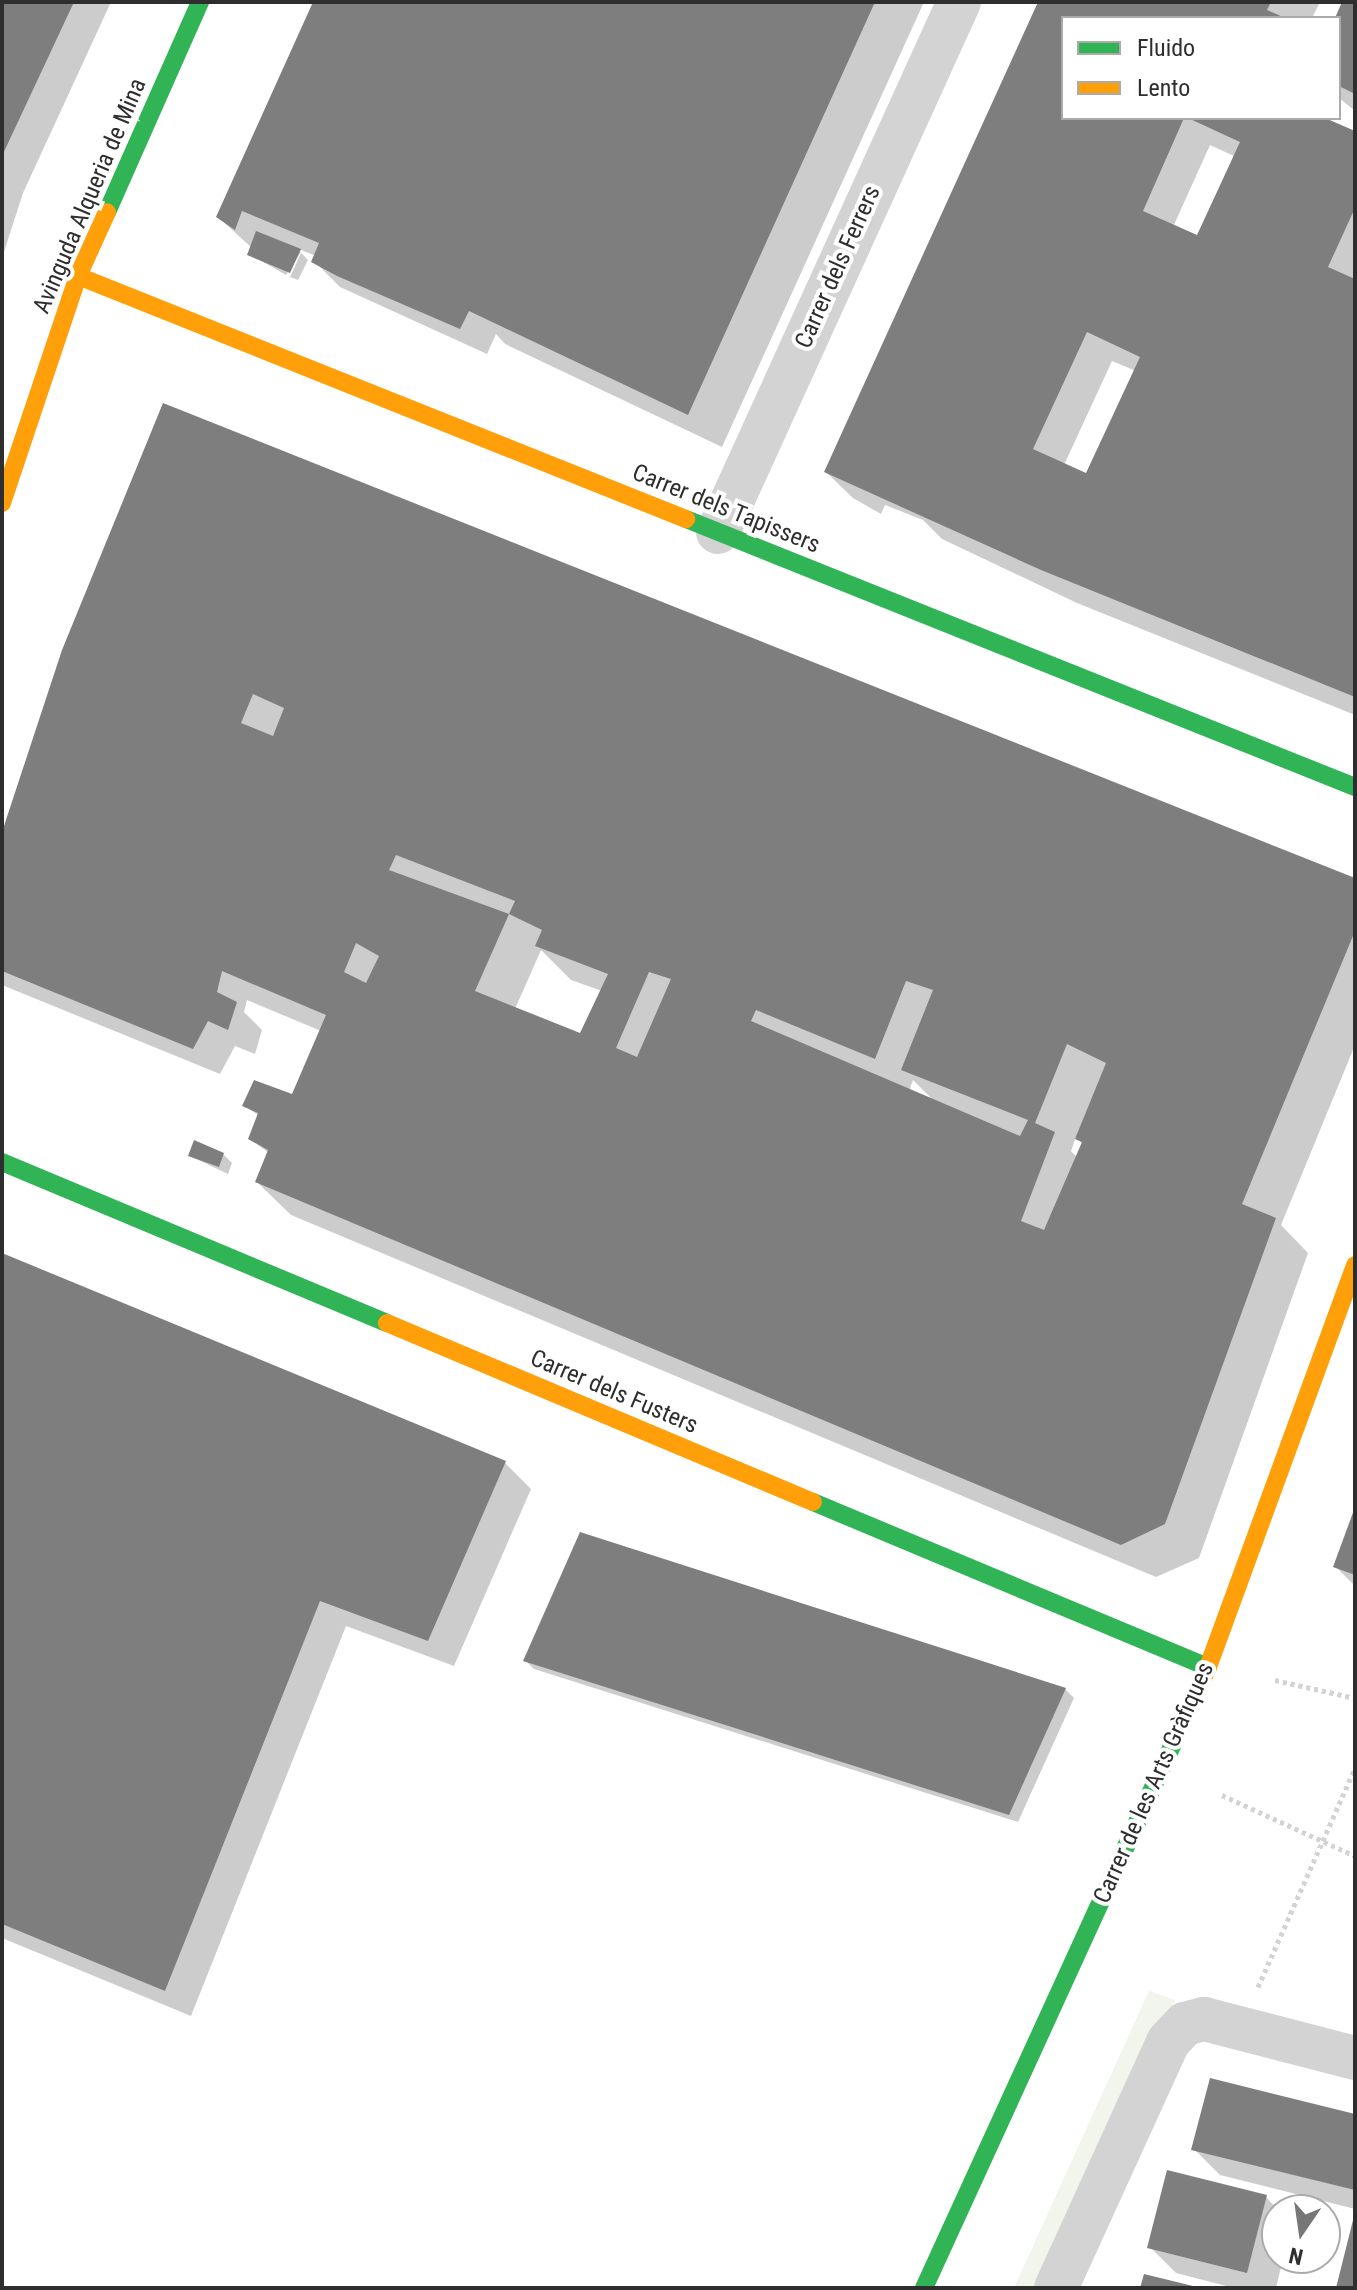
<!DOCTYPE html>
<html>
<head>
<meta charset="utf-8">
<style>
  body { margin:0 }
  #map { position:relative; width:1357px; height:2290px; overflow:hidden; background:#fff; font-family:"Roboto Condensed",sans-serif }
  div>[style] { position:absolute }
  .green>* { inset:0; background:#f1f5eb }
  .shadow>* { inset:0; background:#0003 }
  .building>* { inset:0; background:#7e7e7e }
  .path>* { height:5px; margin-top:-2.5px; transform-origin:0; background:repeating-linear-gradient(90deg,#d3d3d3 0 4px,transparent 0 8px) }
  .street>* { height:44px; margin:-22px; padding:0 22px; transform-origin:22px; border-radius:22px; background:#d3d3d3 }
  .fast>* { height:18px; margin:-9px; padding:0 9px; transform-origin:9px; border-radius:9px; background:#30b455 }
  .slow>* { height:18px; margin:-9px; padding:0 9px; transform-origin:9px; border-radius:9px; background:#ff9f0a }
  span { translate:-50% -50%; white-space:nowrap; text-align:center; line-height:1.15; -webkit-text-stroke:8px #fff; paint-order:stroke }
  .street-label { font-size:24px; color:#2e2e2e }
  .frame { position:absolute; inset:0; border:4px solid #2e2e2e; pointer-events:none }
  .legend { position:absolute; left:1061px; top:16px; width:280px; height:104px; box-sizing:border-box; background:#fff; border:2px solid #ababab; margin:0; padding:10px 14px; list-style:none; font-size:24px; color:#2e2e2e }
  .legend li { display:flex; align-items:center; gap:16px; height:40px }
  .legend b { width:40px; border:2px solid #ababab }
  .north { position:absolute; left:1261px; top:2194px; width:80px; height:80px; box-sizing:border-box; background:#fff; border:2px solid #ababab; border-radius:50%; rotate:193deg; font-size:22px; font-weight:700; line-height:32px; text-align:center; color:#2e2e2e }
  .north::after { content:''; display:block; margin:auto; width:28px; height:36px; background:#777; clip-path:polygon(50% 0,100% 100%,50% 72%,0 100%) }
</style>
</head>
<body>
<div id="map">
  <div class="green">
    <i style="clip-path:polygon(1149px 1991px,1175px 2000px,1042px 2288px,1014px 2288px)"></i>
  </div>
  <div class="shadow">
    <i style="clip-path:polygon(2px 2px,111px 2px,23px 193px,2px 258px)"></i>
    <i style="clip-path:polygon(314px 2px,924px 2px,722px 447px,505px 344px,496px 334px,487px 354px,340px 287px,314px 261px,316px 256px,296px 248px,301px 252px,286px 275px,249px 254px,252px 248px,218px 217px)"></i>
    <i style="clip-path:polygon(evenodd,1041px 2px,1320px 2px,1312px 18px,1063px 18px,1063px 118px,1320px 118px,1355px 134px,1355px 715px,1077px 603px,942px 539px,923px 520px,885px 505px,881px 514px,853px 498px,826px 472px,1041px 2px,1210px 145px,1236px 157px,1198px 238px,1173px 227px,1210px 145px,1041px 2px,1112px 361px,1136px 371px,1087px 476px,1064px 465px,1112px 361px)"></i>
    <i style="clip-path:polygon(1344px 2px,1355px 2px,1355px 111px,1339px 98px,1339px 18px)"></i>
    <i style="clip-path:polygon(301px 253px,308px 260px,298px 280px,290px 277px)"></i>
    <i style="clip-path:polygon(evenodd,64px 651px,1355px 880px,1355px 1045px,1281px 1225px,1308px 1253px,1199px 1558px,1156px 1577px,291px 1215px,257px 1182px,269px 1153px,250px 1139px,259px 1116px,244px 1105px,293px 1098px,321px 1031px,247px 1000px,244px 1012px,262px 1030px,255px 1054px,235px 1046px,220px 1074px,2px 985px,2px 840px,64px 651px,541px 950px,571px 980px,602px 991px,581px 1036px,515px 1009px,541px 950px,64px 651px,913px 1080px,934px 1101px,909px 1091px,913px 1080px,64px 651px,1076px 1137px,1083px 1145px,1078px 1158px,1071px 1151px,1076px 1137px)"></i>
    <i style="clip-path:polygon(223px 1154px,232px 1163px,228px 1174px,190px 1156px)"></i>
    <i style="clip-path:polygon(2px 1255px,505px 1463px,531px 1489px,454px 1666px,346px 1626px,191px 2016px,2px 1938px)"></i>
    <i style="clip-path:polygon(1355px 1512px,1355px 1586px,1335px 1566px)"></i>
    <i style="clip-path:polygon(526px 1661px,1065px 1689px,1074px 1698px,1018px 1822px,534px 1669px)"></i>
    <i style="clip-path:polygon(1355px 2116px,1355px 2209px,1220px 2175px,1194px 2149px)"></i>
    <i style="clip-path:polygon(1266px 2197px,1278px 2210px,1277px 2258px,1283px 2258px,1276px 2288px,1234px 2288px,1176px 2273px,1150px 2247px)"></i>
  </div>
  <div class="building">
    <i style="clip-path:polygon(2px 2px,74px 2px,2px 156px)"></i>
    <i style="clip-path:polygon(313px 2px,875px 2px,688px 415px,469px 311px,460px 329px,337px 276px,311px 262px,319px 243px,242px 211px,235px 230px,216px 217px)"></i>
    <i style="clip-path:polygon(evenodd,1038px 2px,1271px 2px,1267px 10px,1285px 18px,1063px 18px,1063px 118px,1184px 118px,1143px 211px,1197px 235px,1240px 142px,1188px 118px,1325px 118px,1355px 131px,1355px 208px,1328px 267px,1355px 279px,1355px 697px,1041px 570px,824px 472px,1038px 2px,1087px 332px,1140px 357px,1086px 473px,1033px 449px,1087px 332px)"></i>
    <i style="clip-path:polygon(1342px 2px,1355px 2px,1355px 94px,1339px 86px,1335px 18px)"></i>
    <i style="clip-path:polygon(256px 231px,301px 249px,290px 273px,247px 255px)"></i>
    <i style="clip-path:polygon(evenodd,163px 403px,1355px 878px,1355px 931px,1242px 1204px,1276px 1218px,1165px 1524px,1121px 1545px,255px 1182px,268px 1150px,248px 1139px,258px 1113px,242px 1106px,254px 1080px,292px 1094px,326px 1015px,222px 971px,217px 992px,237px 1002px,228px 1030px,208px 1021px,193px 1049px,2px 971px,2px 832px,62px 650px,163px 403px,253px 694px,284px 708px,273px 736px,241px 723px,253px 694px,163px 403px,396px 855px,515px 901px,509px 914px,542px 930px,535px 946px,608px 974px,580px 1033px,475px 991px,509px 914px,389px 870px,396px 855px,163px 403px,356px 943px,379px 956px,366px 983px,344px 972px,356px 943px,163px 403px,649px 972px,671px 979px,637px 1057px,616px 1048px,649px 972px,163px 403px,906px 981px,933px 990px,901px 1070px,1028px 1120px,1020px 1136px,751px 1021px,756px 1010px,875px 1059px,906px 981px,163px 403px,1067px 1044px,1106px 1063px,1075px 1139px,1082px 1142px,1044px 1230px,1021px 1221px,1055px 1132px,1035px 1123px,1067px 1044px)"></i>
    <i style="clip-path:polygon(194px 1140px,224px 1153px,219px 1167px,188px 1156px)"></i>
    <i style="clip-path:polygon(2px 1253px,506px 1461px,428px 1641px,320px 1601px,165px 1991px,2px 1924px)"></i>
    <i style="clip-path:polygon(1355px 1507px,1355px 1575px,1333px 1567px)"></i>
    <i style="clip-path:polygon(580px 1532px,1066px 1688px,1009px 1815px,523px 1661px)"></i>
    <i style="clip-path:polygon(1210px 2078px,1355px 2114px,1355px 2190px,1191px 2150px)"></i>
    <i style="clip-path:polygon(1167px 2170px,1267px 2195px,1247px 2273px,1147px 2248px)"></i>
    <i style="clip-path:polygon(1355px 2216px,1355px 2288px,1336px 2288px,1354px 2216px)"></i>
    <i style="clip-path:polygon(1144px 2274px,1197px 2287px,1196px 2288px,1140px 2288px)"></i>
  </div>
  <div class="path">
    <i style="left:1275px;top:1680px;width:82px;rotate:12.7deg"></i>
    <i style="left:1222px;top:1795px;width:146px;rotate:24.6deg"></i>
    <i style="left:1258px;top:1987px;width:240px;rotate:-66.1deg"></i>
  </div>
  <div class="street">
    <i style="left:718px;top:532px;width:582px;rotate:-65.55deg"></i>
    <i style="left:1056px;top:2288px;width:270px;rotate:-65.5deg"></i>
    <i style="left:1168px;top:2042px;width:25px;rotate:-47deg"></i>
    <i style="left:1185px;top:2024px;width:20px;rotate:-15deg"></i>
    <i style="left:1204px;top:2019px;width:156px;rotate:14.5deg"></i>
  </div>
  <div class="fast">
    <i style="left:107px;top:212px;width:230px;rotate:-66.1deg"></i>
    <i style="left:686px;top:519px;width:721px;rotate:21.83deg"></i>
    <i style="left:2px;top:1162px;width:417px;rotate:22.7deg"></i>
    <i style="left:813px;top:1502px;width:428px;rotate:22.7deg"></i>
    <i style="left:924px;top:2288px;width:606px;rotate:-65.42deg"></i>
  </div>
  <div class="slow">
    <i style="left:78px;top:276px;width:655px;rotate:21.79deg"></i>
    <i style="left:2px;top:503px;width:239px;rotate:-71.5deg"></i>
    <i style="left:78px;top:276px;width:70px;rotate:-65.6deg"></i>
    <i style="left:387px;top:1323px;width:462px;rotate:22.8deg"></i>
    <i style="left:1176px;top:1737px;width:77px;rotate:-65.4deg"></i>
    <i style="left:1208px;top:1667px;width:428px;rotate:-69.9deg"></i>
  </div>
  <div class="street-label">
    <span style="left:90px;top:196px;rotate:-67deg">Avinguda Alqueria de Mina</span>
    <span style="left:838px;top:267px;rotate:-66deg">Carrer dels Ferrers</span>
    <span style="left:726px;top:509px;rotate:22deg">Carrer dels Tapissers</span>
    <span style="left:614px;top:1392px;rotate:23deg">Carrer dels Fusters</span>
    <span style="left:1154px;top:1783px;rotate:-66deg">Carrer de les Arts Gràfiques</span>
  </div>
  <div class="frame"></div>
  <ul class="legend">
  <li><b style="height:10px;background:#30b455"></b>Fluido</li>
  <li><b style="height:10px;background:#ff9f0a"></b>Lento</li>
  </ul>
  <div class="north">N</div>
</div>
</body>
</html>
